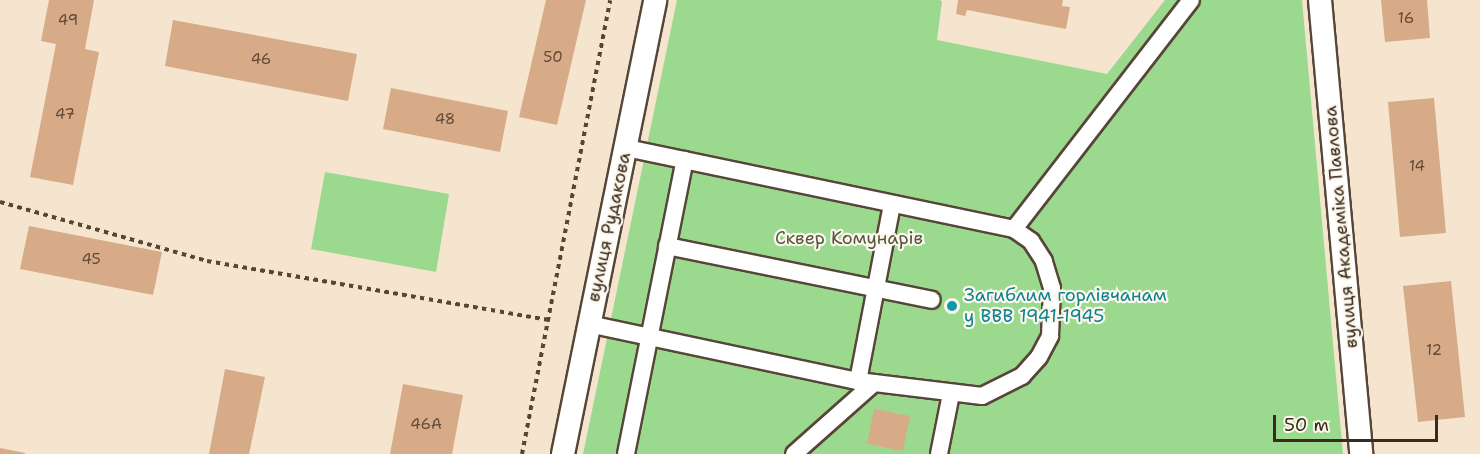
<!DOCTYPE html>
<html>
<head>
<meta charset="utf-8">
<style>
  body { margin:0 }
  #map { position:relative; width:1480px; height:454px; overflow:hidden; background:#f6e5ce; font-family:"Shantell Sans",sans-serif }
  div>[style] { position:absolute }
  .green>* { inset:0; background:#9bd98f }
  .building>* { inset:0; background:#d7ab88 }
  .path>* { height:4px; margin-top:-2px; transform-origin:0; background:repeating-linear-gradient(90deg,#574638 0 4.5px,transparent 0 9px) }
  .roads { filter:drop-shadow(2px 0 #574638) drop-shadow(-2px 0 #574638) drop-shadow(0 2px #574638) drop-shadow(0 -2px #574638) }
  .pedestrian>* { height:16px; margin:-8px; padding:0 8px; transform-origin:8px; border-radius:8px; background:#fff }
  .minor>* { height:22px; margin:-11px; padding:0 11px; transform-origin:11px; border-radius:11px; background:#fff }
  .dots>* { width:16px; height:16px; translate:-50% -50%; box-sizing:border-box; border:3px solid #fbf7ec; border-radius:50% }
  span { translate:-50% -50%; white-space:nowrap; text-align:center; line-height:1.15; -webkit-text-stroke:4.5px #fbf7ec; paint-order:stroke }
  .number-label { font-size:15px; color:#624a38 }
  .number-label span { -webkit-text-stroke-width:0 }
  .street-label { font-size:18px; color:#3b2a1e }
  .park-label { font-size:18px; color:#53563a }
  .culture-label { font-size:18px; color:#0d838f }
  .left { translate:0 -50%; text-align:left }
  .scale { position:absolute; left:1273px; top:415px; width:165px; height:27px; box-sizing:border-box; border:3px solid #3b2a1e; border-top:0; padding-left:8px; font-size:18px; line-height:21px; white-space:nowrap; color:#3b2a1e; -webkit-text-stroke:4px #fbf7ec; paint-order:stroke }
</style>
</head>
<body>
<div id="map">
  <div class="green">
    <i style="clip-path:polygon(677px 0,939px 0,942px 1px,937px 40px,1107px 74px,1165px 0,1302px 0,1343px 454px,583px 454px)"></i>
    <i style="clip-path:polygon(325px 172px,449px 194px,436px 272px,311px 249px)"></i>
  </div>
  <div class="building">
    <i style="clip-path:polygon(49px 0,94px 0,85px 49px,99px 52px,73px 185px,30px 177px,56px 44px,41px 41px)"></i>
    <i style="clip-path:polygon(546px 0,586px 0,557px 125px,519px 117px)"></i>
    <i style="clip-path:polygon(958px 0,1063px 0,1062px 6px,1070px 7px,1066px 29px,967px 10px,965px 16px,956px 14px)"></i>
    <i style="clip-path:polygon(1381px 0,1427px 0,1430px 38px,1385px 42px)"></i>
    <i style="clip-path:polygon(173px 20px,357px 54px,348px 101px,165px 66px)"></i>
    <i style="clip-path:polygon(391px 88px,508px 111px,500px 152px,383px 129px)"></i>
    <i style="clip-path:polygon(1434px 98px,1446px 233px,1400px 237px,1388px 102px)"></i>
    <i style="clip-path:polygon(29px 226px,162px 252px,153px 295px,20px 269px)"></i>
    <i style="clip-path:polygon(1451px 281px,1465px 417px,1418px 422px,1403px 286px)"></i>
    <i style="clip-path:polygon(225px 369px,265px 377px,249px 454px,209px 454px)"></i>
    <i style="clip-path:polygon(403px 384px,463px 395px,452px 454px,390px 454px)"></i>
    <i style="clip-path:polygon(874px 409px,910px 416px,903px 451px,867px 444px)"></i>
    <i style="clip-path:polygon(0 448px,25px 453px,25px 454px,0 454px)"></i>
  </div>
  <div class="path">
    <i style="left:0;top:202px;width:215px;rotate:15.9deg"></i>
    <i style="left:207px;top:261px;width:347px;rotate:9.8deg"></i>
    <i style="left:522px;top:454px;width:462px;rotate:-79deg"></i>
  </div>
  <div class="roads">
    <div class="pedestrian">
      <i style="left:1014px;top:229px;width:289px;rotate:-52.3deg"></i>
      <i style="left:667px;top:246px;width:270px;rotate:11.5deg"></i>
      <i style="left:589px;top:324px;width:275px;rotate:12deg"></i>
      <i style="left:858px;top:381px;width:125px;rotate:6.9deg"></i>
      <i style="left:982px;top:396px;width:45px;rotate:-26.6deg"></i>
      <i style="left:1022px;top:376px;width:25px;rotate:-48deg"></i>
      <i style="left:1039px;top:357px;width:24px;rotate:-62deg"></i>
      <i style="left:1050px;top:336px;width:48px;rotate:-87.6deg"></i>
      <i style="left:1052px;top:288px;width:28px;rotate:-107deg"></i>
      <i style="left:1044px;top:261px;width:24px;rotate:-123deg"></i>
      <i style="left:1031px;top:241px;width:21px;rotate:-145deg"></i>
      <i style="left:1014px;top:229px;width:397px;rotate:-168.2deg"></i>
      <i style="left:858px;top:381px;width:180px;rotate:-79.1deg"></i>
      <i style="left:626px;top:454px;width:300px;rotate:-78.7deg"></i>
      <i style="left:794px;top:454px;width:107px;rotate:-41.6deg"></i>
      <i style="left:939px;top:454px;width:61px;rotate:-78.7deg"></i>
    </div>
    <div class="minor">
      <i style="left:1320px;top:0;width:456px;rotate:84.8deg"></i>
      <i style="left:563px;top:454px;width:463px;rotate:-78.5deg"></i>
    </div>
  </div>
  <div class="dots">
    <i style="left:952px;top:306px;background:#0f9aa8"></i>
  </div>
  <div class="number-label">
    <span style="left:1406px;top:19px">16</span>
    <span style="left:68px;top:21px">49</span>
    <span style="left:553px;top:58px">50</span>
    <span style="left:261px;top:60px">46</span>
    <span style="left:65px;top:115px">47</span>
    <span style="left:445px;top:120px">48</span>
    <span style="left:1417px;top:167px">14</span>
    <span style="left:91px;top:260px">45</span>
    <span style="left:1434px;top:351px">12</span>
    <span style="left:426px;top:425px">46А</span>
  </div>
  <div class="street-label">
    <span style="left:609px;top:227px;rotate:-78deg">вулиця Рудакова</span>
    <span style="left:1341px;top:227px;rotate:-95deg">вулиця Академіка Павлова</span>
  </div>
  <div class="park-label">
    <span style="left:849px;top:238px">Сквер Комунарів</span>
  </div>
  <div class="culture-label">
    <span class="left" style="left:964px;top:306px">Загиблим горлівчанам<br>у ВВВ 1941-1945</span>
  </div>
  <div class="scale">50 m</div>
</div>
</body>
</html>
